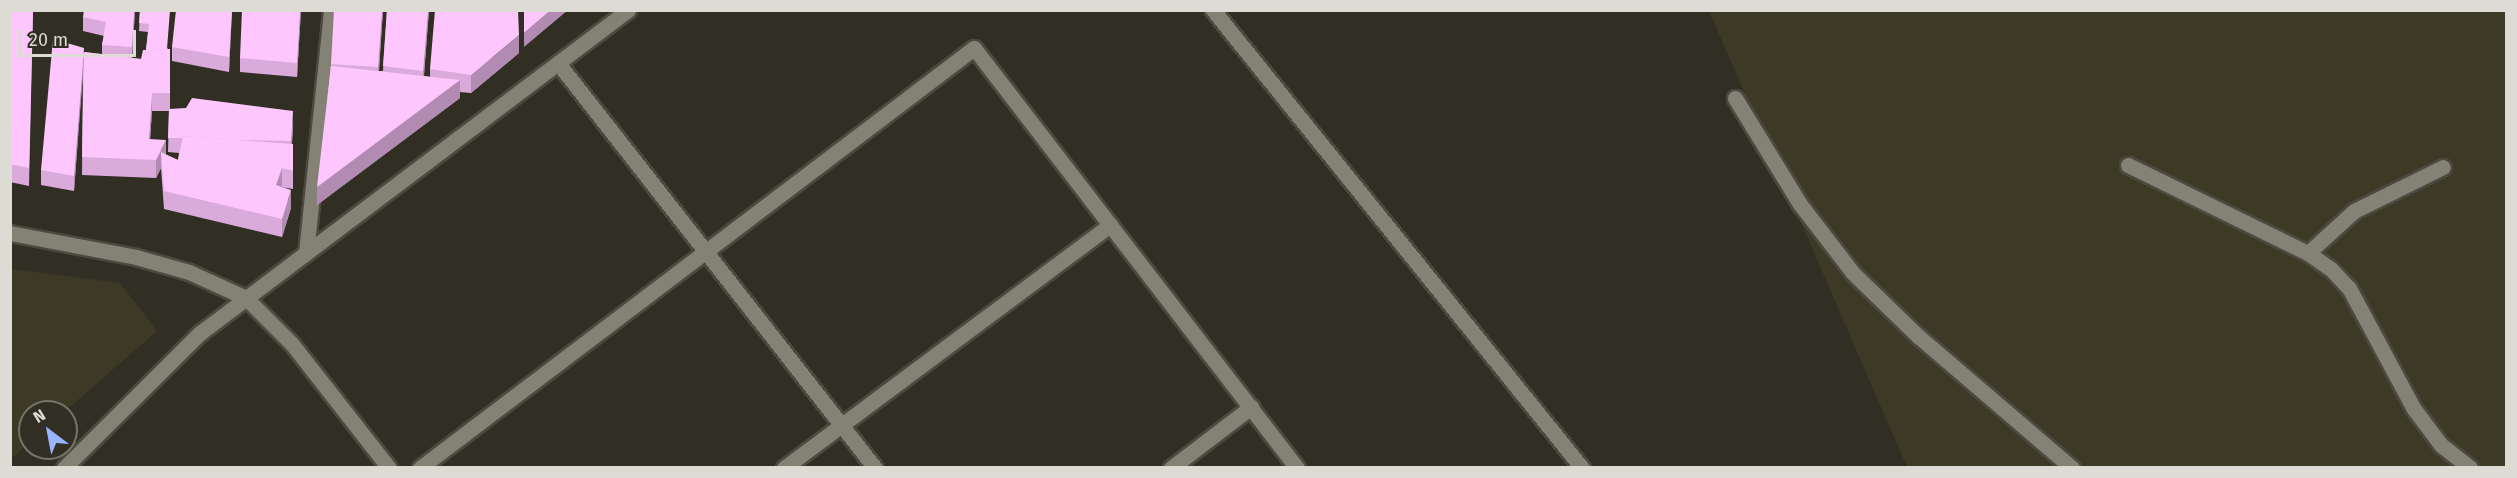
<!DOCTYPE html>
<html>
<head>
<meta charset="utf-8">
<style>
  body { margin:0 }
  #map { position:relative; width:2517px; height:478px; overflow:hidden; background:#312f24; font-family:"Fira Sans",sans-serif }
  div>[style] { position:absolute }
  .built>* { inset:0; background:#3c3926 }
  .roads { filter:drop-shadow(2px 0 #4c4a40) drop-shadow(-2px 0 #4c4a40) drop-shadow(0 2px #4c4a40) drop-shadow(0 -2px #4c4a40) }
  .service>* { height:15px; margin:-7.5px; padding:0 7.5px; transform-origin:7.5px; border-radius:7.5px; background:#848274 }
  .minor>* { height:15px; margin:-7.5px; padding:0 7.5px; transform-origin:7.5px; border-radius:7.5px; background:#848274 }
  .tertiary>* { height:15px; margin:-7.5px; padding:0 7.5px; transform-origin:7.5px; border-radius:7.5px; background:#848274 }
  .wall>* { inset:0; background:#daabda }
  .shaded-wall>* { inset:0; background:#b18bb2 }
  .building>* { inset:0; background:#fdc7fe }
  span { translate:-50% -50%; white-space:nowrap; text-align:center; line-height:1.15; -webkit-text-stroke:6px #312f24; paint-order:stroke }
  .frame { position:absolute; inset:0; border:12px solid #dcdbd4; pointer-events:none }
  .north { position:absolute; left:18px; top:400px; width:60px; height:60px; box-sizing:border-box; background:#312f24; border:2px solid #75746a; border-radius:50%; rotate:328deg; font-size:16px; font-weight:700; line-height:24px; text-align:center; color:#dcdbd4 }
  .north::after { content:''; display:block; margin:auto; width:21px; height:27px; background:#99b5fd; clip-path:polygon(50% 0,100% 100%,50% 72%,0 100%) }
  .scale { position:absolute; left:18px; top:30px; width:118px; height:27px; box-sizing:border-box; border:3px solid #dcdbd4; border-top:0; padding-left:8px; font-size:18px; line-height:21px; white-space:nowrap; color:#dcdbd4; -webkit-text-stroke:4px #312f24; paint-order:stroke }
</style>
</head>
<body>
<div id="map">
  <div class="built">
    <i style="clip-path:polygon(1709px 11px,2506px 11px,2506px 467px,1907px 467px)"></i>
    <i style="clip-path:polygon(11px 269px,120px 283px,157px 331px,64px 412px,30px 412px,30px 442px,11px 459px)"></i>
  </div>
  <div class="roads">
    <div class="service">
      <i style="left:1213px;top:10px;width:588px;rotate:51.14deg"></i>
      <i style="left:1735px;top:98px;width:124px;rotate:58.5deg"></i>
      <i style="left:1800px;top:204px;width:87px;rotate:52.5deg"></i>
      <i style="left:1853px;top:273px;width:91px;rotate:44.1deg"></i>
      <i style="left:1918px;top:336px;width:203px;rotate:40.6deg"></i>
      <i style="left:2128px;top:165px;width:200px;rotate:26.1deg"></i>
      <i style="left:2308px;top:253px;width:28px;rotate:35deg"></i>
      <i style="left:2331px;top:269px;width:26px;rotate:47deg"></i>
      <i style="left:2349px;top:288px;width:137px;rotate:61.8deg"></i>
      <i style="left:2414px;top:409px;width:45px;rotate:53.1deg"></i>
      <i style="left:2441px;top:445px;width:37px;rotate:38deg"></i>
      <i style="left:2308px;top:253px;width:62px;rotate:-42.4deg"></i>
      <i style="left:2354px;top:211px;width:99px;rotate:-26.3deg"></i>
    </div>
    <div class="minor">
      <i style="left:558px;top:63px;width:514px;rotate:51.95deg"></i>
      <i style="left:306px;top:253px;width:244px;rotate:-84.1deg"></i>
      <i style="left:64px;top:468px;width:192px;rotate:-44.8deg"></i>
      <i style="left:200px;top:333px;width:536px;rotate:-37.04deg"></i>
      <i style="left:420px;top:468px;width:695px;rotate:-37.17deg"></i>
      <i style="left:974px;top:48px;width:530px;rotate:52.44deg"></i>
      <i style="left:784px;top:468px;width:407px;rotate:-36.7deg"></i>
      <i style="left:1171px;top:468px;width:101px;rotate:-37.3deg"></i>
    </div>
    <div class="tertiary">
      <i style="left:10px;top:233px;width:128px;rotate:10.8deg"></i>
      <i style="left:136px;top:257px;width:55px;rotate:15.8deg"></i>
      <i style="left:189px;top:272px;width:63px;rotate:24.5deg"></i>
      <i style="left:246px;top:298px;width:65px;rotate:45deg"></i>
      <i style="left:292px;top:344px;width:157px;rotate:52deg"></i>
    </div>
  </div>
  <div class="wall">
    <i style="clip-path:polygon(10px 10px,33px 10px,29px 186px,10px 182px)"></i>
    <i style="clip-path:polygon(evenodd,135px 10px,132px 58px,141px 59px,146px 50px,148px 32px,139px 31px,140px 10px,168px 49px,170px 49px,170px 109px,293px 125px,292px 144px,293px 144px,293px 189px,281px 187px,291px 208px,282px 237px,164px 209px,161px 168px,156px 178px,82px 175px,83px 69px,74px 191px,41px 185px,41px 170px,84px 52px,102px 54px,102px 45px,104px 36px,83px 31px,83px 17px,135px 10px,152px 111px,169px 111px,168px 152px,179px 153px,178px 160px,166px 155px,150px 139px,152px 111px)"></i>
    <i style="clip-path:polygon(232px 10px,229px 72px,172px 61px,172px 47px)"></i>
    <i style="clip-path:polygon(301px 10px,297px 77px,240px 72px,240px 58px)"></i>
    <i style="clip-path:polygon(383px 10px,379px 71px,383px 71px,387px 10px,429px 10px,424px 76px,430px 77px,430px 69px,519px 53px,471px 93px,460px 92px,460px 98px,317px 205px,331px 64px)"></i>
  </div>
  <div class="shaded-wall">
    <i style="clip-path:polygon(134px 10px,135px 10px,132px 61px,132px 47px)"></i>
    <i style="clip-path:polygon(232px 10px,229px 72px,229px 57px)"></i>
    <i style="clip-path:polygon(300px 10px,301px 10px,297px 77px,297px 63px)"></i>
    <i style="clip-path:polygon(382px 10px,383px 10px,378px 82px,378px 67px)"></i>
    <i style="clip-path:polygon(428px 10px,429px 10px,423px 85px,423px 71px)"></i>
    <i style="clip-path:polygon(551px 10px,568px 10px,524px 47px,524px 33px)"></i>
    <i style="clip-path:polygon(519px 35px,519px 53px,471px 93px,471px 75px)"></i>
    <i style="clip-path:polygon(84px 48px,84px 62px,74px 191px,74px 176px)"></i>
    <i style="clip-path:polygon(460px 80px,460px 98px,317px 205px,317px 187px)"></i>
    <i style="clip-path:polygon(152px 93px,152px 111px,149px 157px,149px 139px)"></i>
    <i style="clip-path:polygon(293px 111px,293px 125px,291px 156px,291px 141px)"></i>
    <i style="clip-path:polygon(166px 140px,166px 158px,161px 152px,161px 168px,156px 178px,156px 160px)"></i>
    <i style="clip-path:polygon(282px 168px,282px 186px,276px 203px,276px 185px)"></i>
    <i style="clip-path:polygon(291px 190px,291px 208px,282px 237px,282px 219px)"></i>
  </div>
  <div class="building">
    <i style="clip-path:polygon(10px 10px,33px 10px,29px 168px,10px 164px)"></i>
    <i style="clip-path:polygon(84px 10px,134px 10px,132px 47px,102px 45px,106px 22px,83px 17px)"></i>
    <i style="clip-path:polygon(140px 10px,170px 10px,167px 49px,146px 50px,149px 24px,139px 23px)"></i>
    <i style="clip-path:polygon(176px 10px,232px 10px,229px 57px,172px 47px)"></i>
    <i style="clip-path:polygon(242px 10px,300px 10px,297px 63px,240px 58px)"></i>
    <i style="clip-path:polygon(334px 10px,382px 10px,378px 67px,331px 64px)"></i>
    <i style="clip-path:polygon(387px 10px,428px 10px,423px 71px,383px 66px)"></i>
    <i style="clip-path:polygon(435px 10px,518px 10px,519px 35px,471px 75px,430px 69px)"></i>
    <i style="clip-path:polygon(524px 10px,551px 10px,524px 33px)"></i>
    <i style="clip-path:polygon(53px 39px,84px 48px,74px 176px,41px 170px)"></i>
    <i style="clip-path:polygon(170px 49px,170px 93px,152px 93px,149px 139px,166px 140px,156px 160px,82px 157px,84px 52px,141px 59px,143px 50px)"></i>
    <i style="clip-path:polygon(331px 66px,460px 80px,317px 187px)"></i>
    <i style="clip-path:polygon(192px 98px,293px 111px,291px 141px,237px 140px,183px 136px,182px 138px,168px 138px,169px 109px,186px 108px)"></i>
    <i style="clip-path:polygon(183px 136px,293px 144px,293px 171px,282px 168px,276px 185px,291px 190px,282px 219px,164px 191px,161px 152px,178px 160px)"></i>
  </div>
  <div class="frame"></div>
  <div class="north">N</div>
  <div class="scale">20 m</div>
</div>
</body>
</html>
